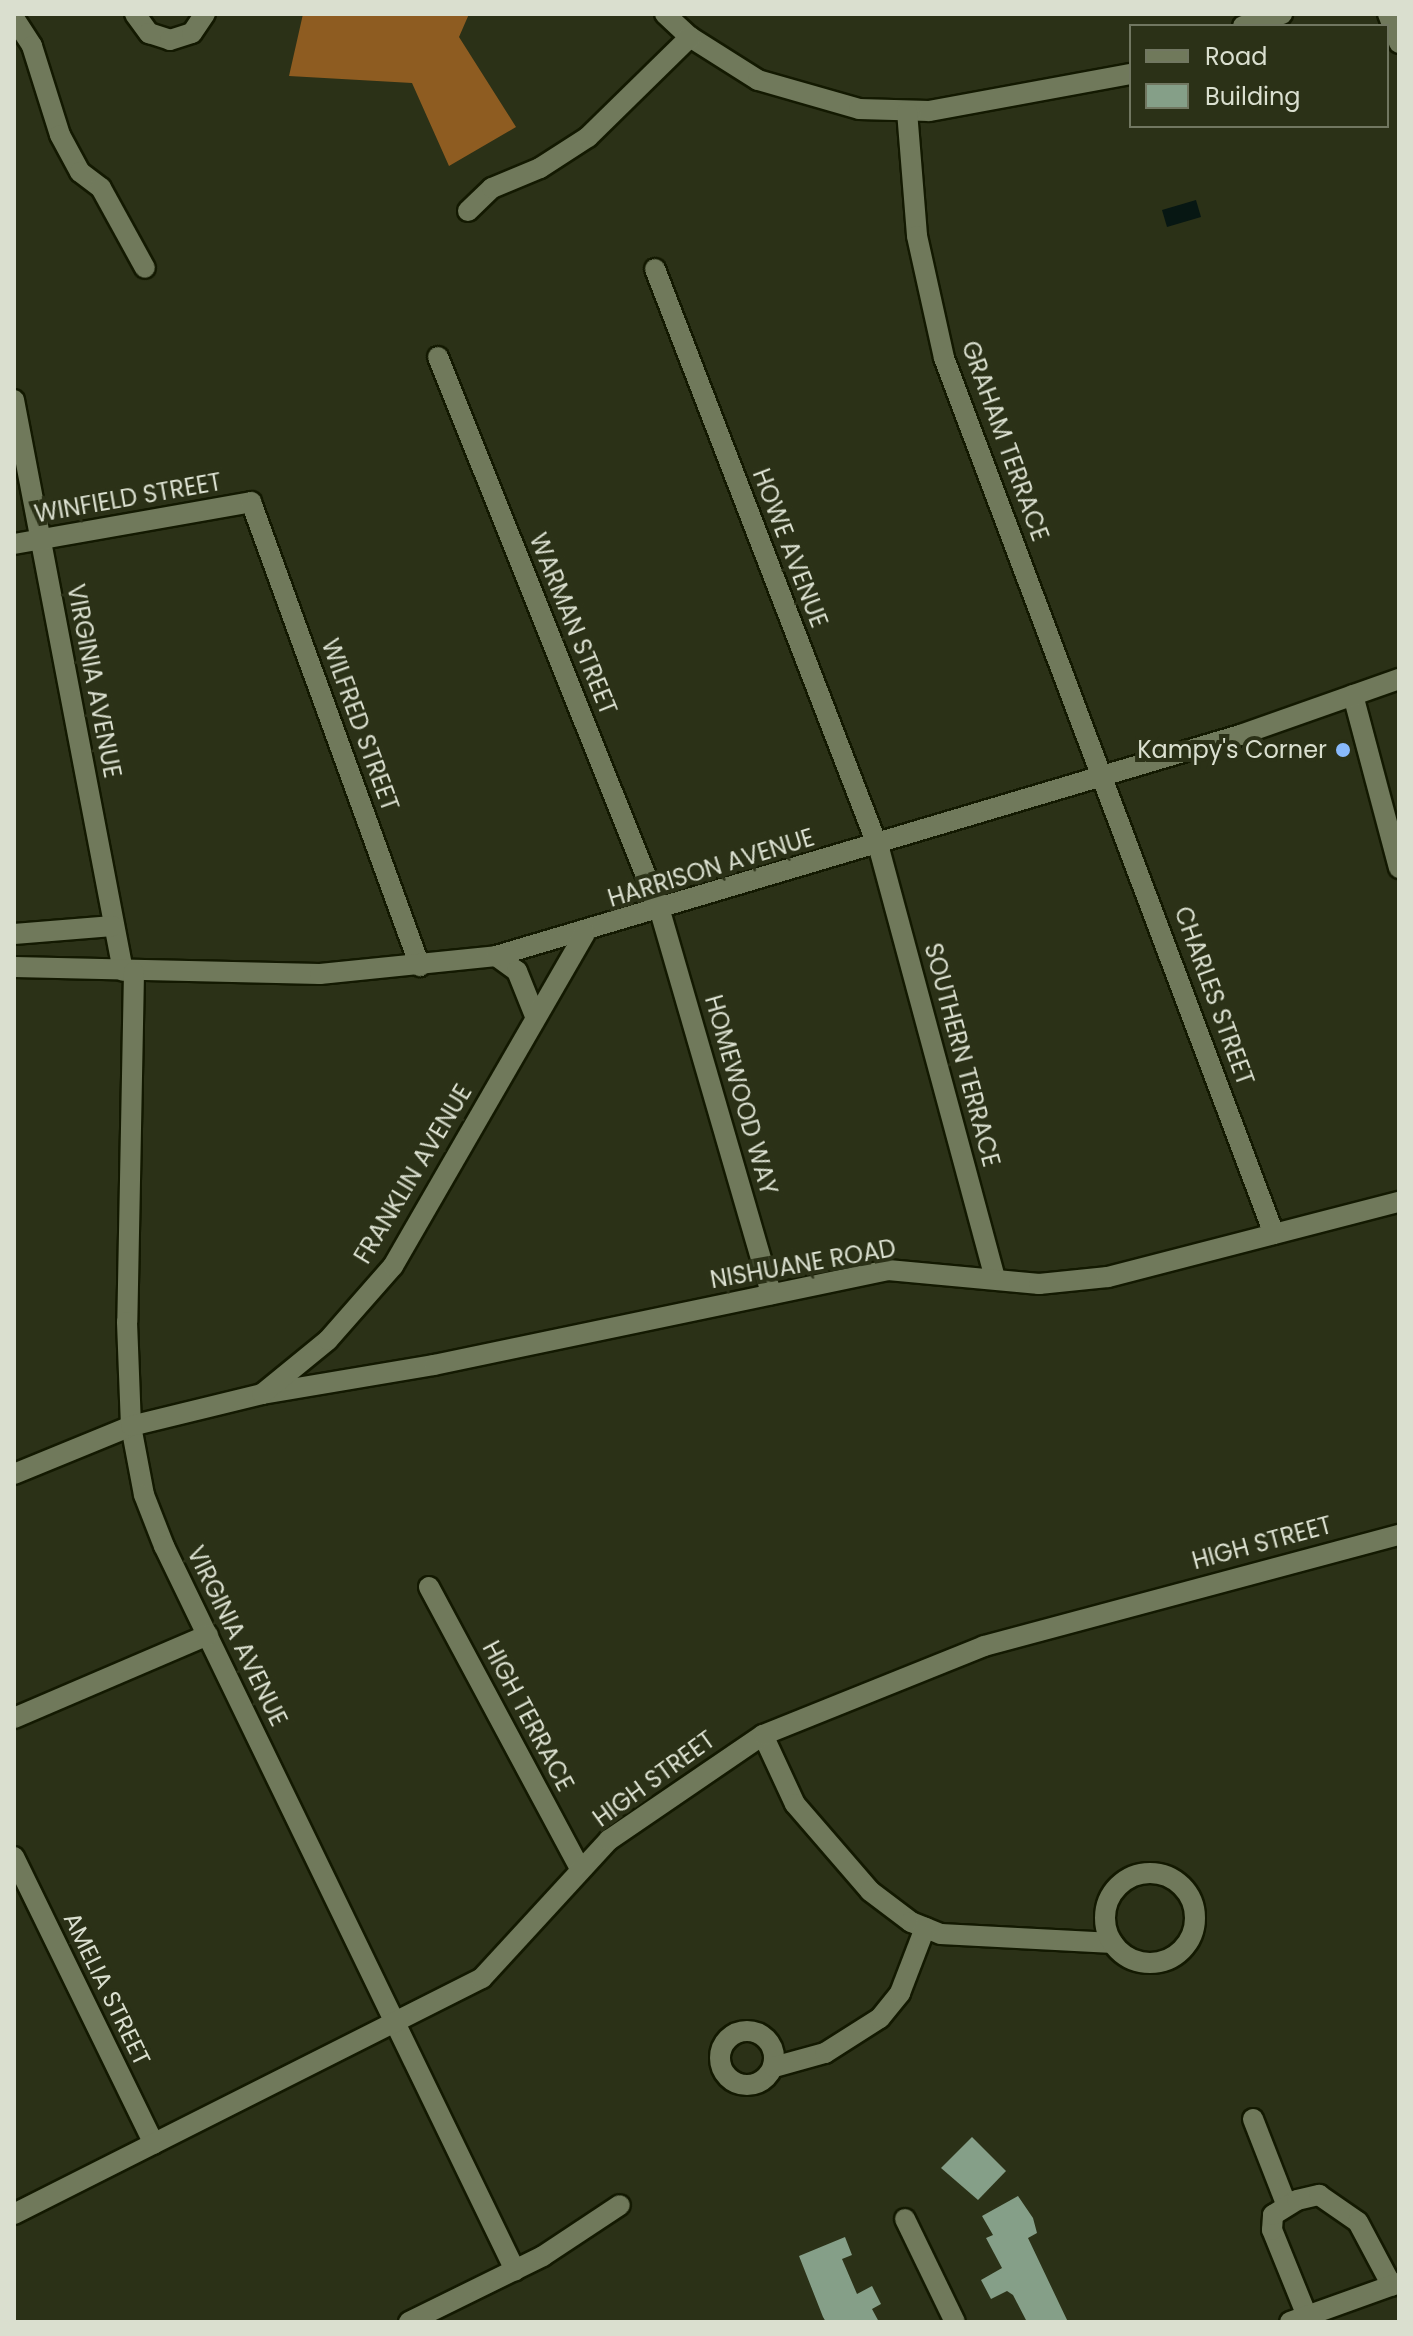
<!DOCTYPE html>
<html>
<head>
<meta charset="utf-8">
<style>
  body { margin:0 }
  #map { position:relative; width:1413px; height:2336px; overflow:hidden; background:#2b3117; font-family:Poppins,sans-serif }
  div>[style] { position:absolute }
  .forest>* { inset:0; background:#8e5c21 }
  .water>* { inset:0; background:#071713 }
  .building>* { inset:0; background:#859f88 }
  .roads { filter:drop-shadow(2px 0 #131901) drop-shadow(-2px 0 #131901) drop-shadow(0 2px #131901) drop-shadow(0 -2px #131901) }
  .minor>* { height:20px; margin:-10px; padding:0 10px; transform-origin:10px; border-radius:10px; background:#70795b }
  .minor>.ring { margin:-10px; padding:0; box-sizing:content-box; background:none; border:20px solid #70795b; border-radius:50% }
  .dots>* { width:22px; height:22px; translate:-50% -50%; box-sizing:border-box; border:4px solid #2b3117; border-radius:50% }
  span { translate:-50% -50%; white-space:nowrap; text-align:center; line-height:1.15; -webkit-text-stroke:8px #2b3117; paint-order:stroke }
  .street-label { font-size:24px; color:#dadfcf }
  .poi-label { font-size:24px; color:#dadfcf }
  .right { translate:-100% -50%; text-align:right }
  .frame { position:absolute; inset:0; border:16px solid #dadfcf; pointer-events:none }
  .legend { position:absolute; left:1129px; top:24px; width:260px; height:104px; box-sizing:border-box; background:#2b3117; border:2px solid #717761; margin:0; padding:10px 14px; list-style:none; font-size:24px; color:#dadfcf }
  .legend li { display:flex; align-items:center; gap:16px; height:40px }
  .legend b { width:40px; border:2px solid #717761 }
</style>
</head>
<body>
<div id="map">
  <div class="forest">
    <i style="clip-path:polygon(303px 14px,469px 14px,459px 37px,516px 127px,449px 166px,412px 83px,289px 76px)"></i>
  </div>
  <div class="water">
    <i style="clip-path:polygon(1196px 200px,1201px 217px,1167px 227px,1162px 210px)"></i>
  </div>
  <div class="building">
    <i style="clip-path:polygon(972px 2137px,1006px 2171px,978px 2200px,941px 2168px)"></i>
    <i style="clip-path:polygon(1018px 2196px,1033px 2218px,1037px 2233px,1028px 2238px,1068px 2322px,1027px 2322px,1013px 2295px,1007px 2291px,991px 2299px,981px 2280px,1002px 2268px,986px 2238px,993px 2235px,982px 2216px)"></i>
    <i style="clip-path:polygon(845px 2237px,852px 2255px,842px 2259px,857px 2294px,872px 2286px,881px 2304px,872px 2309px,879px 2322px,826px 2322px,823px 2317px,799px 2256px)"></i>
  </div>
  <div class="roads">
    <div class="minor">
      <i style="left:135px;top:14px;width:24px;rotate:54deg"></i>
      <i style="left:149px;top:33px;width:22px;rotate:18deg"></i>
      <i style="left:170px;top:40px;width:23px;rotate:-18deg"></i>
      <i style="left:192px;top:33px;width:23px;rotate:-56deg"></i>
      <i style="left:665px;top:14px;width:34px;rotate:43deg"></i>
      <i style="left:690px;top:37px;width:80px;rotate:32.3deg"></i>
      <i style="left:758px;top:80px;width:105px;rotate:16deg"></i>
      <i style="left:859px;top:109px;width:70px;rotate:1.6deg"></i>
      <i style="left:929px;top:111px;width:205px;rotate:-10.4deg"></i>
      <i style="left:1388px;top:14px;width:31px;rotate:69deg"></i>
      <i style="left:14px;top:18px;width:33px;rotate:57deg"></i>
      <i style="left:32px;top:46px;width:93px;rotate:72.5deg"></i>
      <i style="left:60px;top:135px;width:42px;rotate:61.6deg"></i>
      <i style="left:80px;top:172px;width:26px;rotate:37deg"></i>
      <i style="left:101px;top:188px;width:91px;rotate:61.2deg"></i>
      <i style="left:1243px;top:26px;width:41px;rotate:-17.1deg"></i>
      <i style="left:907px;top:111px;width:125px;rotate:85.4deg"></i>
      <i style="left:917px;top:236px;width:125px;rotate:77.5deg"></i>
      <i style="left:944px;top:358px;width:936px;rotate:69.36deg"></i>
      <i style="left:468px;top:211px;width:33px;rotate:-44deg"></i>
      <i style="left:492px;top:188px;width:52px;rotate:-22.6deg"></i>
      <i style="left:540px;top:168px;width:57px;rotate:-32.9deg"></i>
      <i style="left:588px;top:137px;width:143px;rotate:-44.4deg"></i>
      <i style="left:655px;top:269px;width:625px;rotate:68.9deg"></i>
      <i style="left:880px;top:852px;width:442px;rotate:74.9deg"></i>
      <i style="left:438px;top:357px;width:597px;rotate:68.16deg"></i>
      <i style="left:660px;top:911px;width:399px;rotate:73.8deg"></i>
      <i style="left:14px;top:400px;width:581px;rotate:79.19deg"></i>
      <i style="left:14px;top:544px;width:241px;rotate:-10deg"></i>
      <i style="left:251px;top:502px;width:494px;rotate:70deg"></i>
      <i style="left:1353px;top:695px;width:179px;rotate:75.1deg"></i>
      <i style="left:14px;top:934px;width:99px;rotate:-4.6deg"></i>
      <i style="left:496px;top:956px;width:26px;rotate:36deg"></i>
      <i style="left:517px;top:971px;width:48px;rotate:68.2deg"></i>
      <i style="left:14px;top:967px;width:306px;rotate:1.3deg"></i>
      <i style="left:320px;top:974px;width:177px;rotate:-5.8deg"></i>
      <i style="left:496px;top:956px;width:776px;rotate:-16.54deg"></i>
      <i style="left:1240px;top:735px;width:169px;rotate:-19.4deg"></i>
      <i style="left:134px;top:972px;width:350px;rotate:91.1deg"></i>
      <i style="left:127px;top:1322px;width:104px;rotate:87.8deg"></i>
      <i style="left:131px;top:1426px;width:70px;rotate:79.3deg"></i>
      <i style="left:144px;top:1495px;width:55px;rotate:68.6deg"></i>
      <i style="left:164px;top:1546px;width:805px;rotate:64.14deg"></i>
      <i style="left:262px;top:1394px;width:174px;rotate:-9.6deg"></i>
      <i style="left:434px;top:1365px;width:464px;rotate:-11.8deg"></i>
      <i style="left:888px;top:1270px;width:152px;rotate:5.3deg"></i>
      <i style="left:1039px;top:1284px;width:69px;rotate:-5.8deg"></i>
      <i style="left:1108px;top:1277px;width:301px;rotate:-14.5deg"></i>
      <i style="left:14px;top:1474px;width:126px;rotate:-22.3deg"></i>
      <i style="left:131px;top:1426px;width:135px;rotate:-13.7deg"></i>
      <i style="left:262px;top:1394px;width:85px;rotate:-39.3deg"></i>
      <i style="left:328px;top:1340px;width:98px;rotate:-48.7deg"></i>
      <i style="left:393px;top:1266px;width:384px;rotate:-60deg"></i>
      <i style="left:429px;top:1587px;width:321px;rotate:61.8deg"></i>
      <i style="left:14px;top:1718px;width:211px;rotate:-23.2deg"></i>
      <i style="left:763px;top:1735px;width:76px;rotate:65.1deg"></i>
      <i style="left:795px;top:1804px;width:115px;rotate:49.2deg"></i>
      <i style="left:870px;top:1891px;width:51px;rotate:37.1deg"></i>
      <i style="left:911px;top:1922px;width:32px;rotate:22deg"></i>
      <i style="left:941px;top:1934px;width:172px;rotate:3deg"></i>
      <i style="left:14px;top:1857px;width:319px;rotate:64deg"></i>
      <i class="ring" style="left:1105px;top:1873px;width:70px;height:70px"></i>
      <i class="ring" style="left:720px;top:2031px;width:34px;height:34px"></i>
      <i style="left:774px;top:2067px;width:53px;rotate:-15.4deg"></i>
      <i style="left:825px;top:2053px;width:65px;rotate:-32.5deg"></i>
      <i style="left:880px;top:2018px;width:32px;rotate:-51deg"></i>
      <i style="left:900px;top:1993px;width:70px;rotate:-69deg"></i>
      <i style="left:1253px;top:2119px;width:93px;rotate:68.7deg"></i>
      <i style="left:14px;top:2214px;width:524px;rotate:-26.76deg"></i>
      <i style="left:482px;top:1978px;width:188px;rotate:-47.4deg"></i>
      <i style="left:609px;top:1840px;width:186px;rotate:-34.3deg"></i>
      <i style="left:763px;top:1735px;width:238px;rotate:-21.9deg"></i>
      <i style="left:984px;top:1646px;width:430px;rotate:-15deg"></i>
      <i style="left:905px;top:2219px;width:114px;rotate:64.1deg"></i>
      <i style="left:1307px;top:2316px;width:93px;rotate:-112.1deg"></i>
      <i style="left:1272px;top:2230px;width:15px;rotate:-86deg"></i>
      <i style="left:1273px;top:2215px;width:28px;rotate:-32deg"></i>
      <i style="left:1297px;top:2200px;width:23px;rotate:-13deg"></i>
      <i style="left:1319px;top:2195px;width:47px;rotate:34.7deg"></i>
      <i style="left:1358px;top:2222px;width:72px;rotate:62deg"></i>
      <i style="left:409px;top:2322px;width:149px;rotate:-26.2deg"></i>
      <i style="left:543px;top:2256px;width:92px;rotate:-33.5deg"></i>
      <i style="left:1290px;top:2322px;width:116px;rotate:-19.7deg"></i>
    </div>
  </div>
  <div class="dots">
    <i style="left:1343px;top:750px;background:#89bafc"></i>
  </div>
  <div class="street-label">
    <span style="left:1005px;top:441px;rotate:70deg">GRAHAM TERRACE</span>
    <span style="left:128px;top:498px;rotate:-10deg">WINFIELD STREET</span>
    <span style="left:790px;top:548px;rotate:69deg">HOWE AVENUE</span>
    <span style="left:573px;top:624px;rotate:68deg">WARMAN STREET</span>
    <span style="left:94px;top:681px;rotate:79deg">VIRGINIA AVENUE</span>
    <span style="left:360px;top:725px;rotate:70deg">WILFRED STREET</span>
    <span style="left:711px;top:868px;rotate:-17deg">HARRISON AVENUE</span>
    <span style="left:1214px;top:996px;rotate:70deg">CHARLES STREET</span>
    <span style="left:962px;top:1055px;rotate:75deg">SOUTHERN TERRACE</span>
    <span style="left:741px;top:1095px;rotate:74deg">HOMEWOOD WAY</span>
    <span style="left:413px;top:1174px;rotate:-59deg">FRANKLIN AVENUE</span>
    <span style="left:803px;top:1264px;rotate:-10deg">NISHUANE ROAD</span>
    <span style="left:1262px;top:1543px;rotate:-15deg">HIGH STREET</span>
    <span style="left:237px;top:1636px;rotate:64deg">VIRGINIA AVENUE</span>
    <span style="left:528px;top:1716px;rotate:62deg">HIGH TERRACE</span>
    <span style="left:654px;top:1779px;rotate:-36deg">HIGH STREET</span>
    <span style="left:107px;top:1989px;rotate:64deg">AMELIA STREET</span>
  </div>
  <div class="poi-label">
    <span class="right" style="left:1327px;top:750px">Kampy's Corner</span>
  </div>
  <div class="frame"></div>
  <ul class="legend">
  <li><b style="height:10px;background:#70795b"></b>Road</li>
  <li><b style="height:22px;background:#859f88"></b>Building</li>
  </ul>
</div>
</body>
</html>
